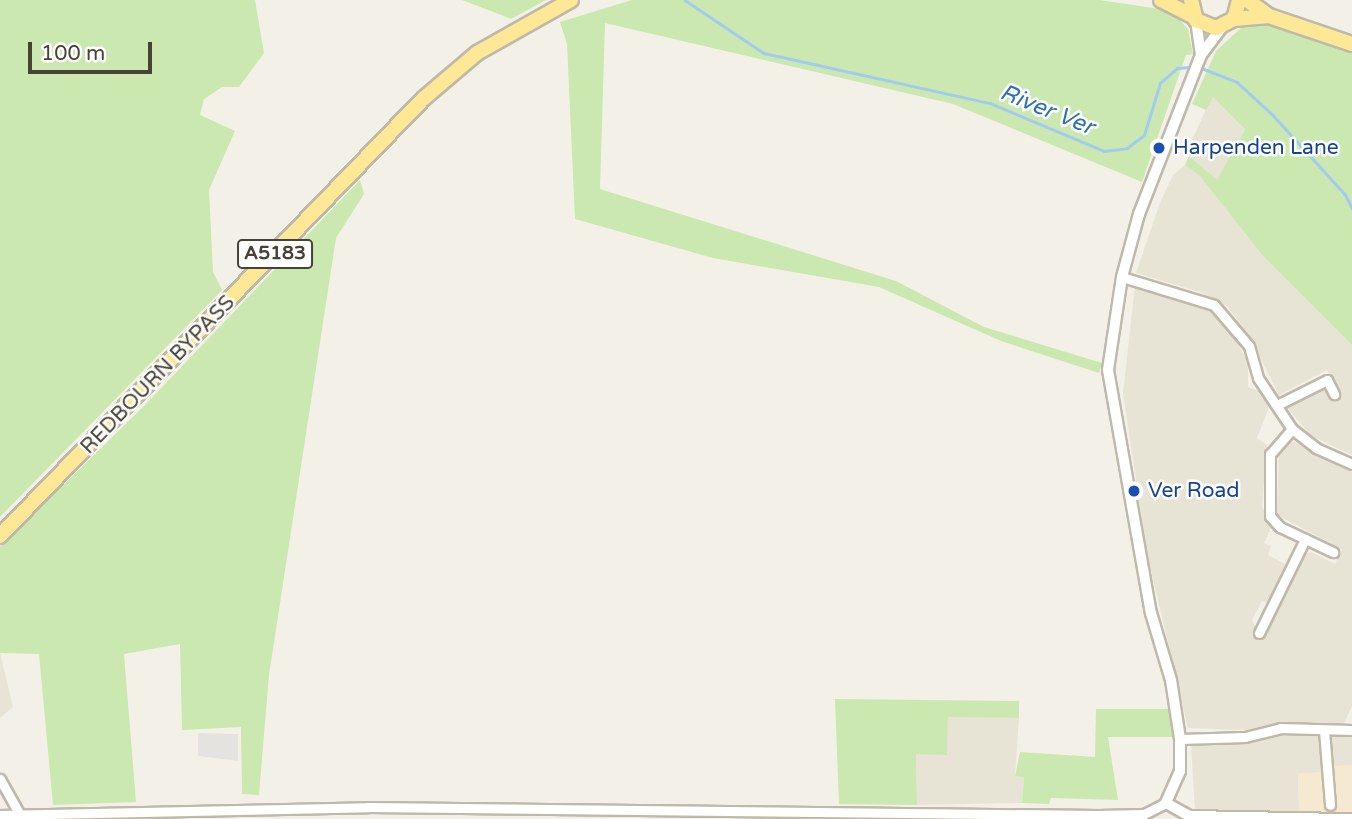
<!DOCTYPE html>
<html>
<head>
<meta charset="utf-8">
<style>
  body { margin:0 }
  #map { position:relative; width:1352px; height:819px; overflow:hidden; background:#f3f1e7; font-family:"Varela Round",sans-serif }
  div>[style] { position:absolute }
  .residential>* { inset:0; background:#e7e3d5 }
  .commercial>* { inset:0; background:#f5e9d2 }
  .green>* { inset:0; background:#cbe8b0 }
  .parking>* { inset:0; background:#e5e3df }
  .stream>* { height:2.5px; margin:-1.25px; padding:0 1.25px; transform-origin:1.25px; border-radius:1.25px; background:#a3cbf0 }
  .roads { filter:drop-shadow(2px 0 #bfb9aa) drop-shadow(-2px 0 #bfb9aa) drop-shadow(0 2px #bfb9aa) drop-shadow(0 -2px #bfb9aa) }
  .minor>* { height:9px; margin:-4.5px; padding:0 4.5px; transform-origin:4.5px; border-radius:4.5px; background:#fff }
  .tertiary>* { height:10px; margin:-5px; padding:0 5px; transform-origin:5px; border-radius:5px; background:#fff }
  .primary>* { height:14px; margin:-7px; padding:0 7px; transform-origin:7px; border-radius:7px; background:#fee896 }
  .dots>* { width:19px; height:19px; translate:-50% -50%; box-sizing:border-box; border:4px solid #fff; border-radius:50% }
  span { translate:-50% -50%; white-space:nowrap; text-align:center; line-height:1.15; -webkit-text-stroke:5px #fff; paint-order:stroke }
  .shield-label span { padding:2px 5px; background:#fff; border:2px solid; border-radius:5px; -webkit-text-stroke-width:0 }
  .shield-label { font-size:19px; color:#474136; font-weight:700 }
  .transit-label { font-size:21px; color:#164399 }
  .left { translate:0 -50%; text-align:left }
  .street-label { font-size:21px; color:#474136 }
  .water-label { font-size:23px; color:#2f72b3; font-style:italic }
  .scale { position:absolute; left:28px; top:42px; width:124px; height:32px; box-sizing:border-box; border:4px solid #474136; border-top:0; padding-left:9px; font-size:21px; line-height:24px; white-space:nowrap; color:#474136; -webkit-text-stroke:5px #fff; paint-order:stroke }
</style>
</head>
<body>
<div id="map">
  <div class="residential">
    <i style="clip-path:polygon(1212px 96px,1245px 128px,1217px 181px,1189px 156px,1188px 149px)"></i>
    <i style="clip-path:polygon(1185px 165px,1199px 175px,1263px 256px,1352px 345px,1352px 455px,1310px 435px,1286px 406px,1320px 387px,1337px 393px,1327px 370px,1279px 395px,1249px 335px,1227px 306px,1200px 292px,1136px 273px,1160px 203px,1173px 175px)"></i>
    <i style="clip-path:polygon(1135px 285px,1219px 314px,1248px 361px,1248px 387px,1263px 393px,1271px 402px,1257px 438px,1267px 445px,1262px 506px,1271px 528px,1264px 543px,1271px 546px,1268px 555px,1285px 564px,1267px 603px,1262px 601px,1252px 620px,1261px 639px,1303px 555px,1311px 552px,1335px 564px,1342px 549px,1277px 515px,1279px 449px,1286px 441px,1295px 442px,1352px 470px,1352px 706px,1343px 725px,1284px 722px,1247px 730px,1188px 728px,1147px 553px,1123px 393px)"></i>
    <i style="clip-path:polygon(0 653px,13px 707px,0 718px)"></i>
    <i style="clip-path:polygon(948px 717px,1019px 718px,1015px 775px,1024px 777px,1022px 803px,917px 805px,916px 754px,947px 754px)"></i>
    <i style="clip-path:polygon(1290px 731px,1320px 735px,1322px 744px,1325px 772px,1298px 774px,1299px 812px,1195px 810px,1191px 746px)"></i>
    <i style="clip-path:polygon(1333px 736px,1352px 737px,1352px 765px,1328px 767px,1325px 740px)"></i>
  </div>
  <div class="commercial">
    <i style="clip-path:polygon(1352px 765px,1352px 812px,1332px 812px,1328px 767px)"></i>
    <i style="clip-path:polygon(1325px 772px,1328px 812px,1299px 812px,1298px 774px)"></i>
  </div>
  <div class="green">
    <i style="clip-path:polygon(0 0,255px 0,264px 53px,239px 87px,222px 87px,204px 99px,200px 115px,235px 131px,209px 190px,213px 272px,222px 290px,0 517px)"></i>
    <i style="clip-path:polygon(462px 0,546px 0,511px 19px)"></i>
    <i style="clip-path:polygon(632px 0,1099px 0,1160px 9px,1178px 18px,1188px 29px,1193px 54px,1186px 55px,1142px 182px,953px 104px,605px 23px,600px 189px,896px 281px,984px 327px,1102px 363px,1099px 373px,1001px 341px,879px 287px,713px 258px,575px 219px,567px 44px,560px 22px)"></i>
    <i style="clip-path:polygon(1262px 24px,1288px 27px,1352px 53px,1352px 345px,1263px 256px,1199px 175px,1185px 165px,1189px 156px,1217px 180px,1245px 129px,1213px 97px,1206px 110px,1192px 104px,1216px 51px,1242px 27px)"></i>
    <i style="clip-path:polygon(360px 180px,364px 194px,336px 238px,269px 675px,259px 795px,242px 794px,241px 727px,182px 730px,180px 644px,124px 654px,136px 802px,53px 805px,39px 654px,0 653px,0 547px,143px 407px)"></i>
    <i style="clip-path:polygon(835px 699px,1019px 701px,1019px 718px,948px 717px,947px 755px,916px 754px,917px 805px,839px 804px)"></i>
    <i style="clip-path:polygon(1096px 709px,1170px 709px,1173px 737px,1108px 737px,1118px 800px,1051px 798px,1049px 804px,1022px 803px,1024px 777px,1015px 776px,1020px 752px,1095px 757px)"></i>
  </div>
  <div class="parking">
    <i style="clip-path:polygon(198px 733px,238px 734px,238px 761px,198px 756px)"></i>
  </div>
  <div class="stream">
    <i style="left:685px;top:0;width:95px;rotate:33.9deg"></i>
    <i style="left:764px;top:53px;width:231px;rotate:12.5deg"></i>
    <i style="left:990px;top:103px;width:124px;rotate:22.8deg"></i>
    <i style="left:1104px;top:151px;width:23px;rotate:-7deg"></i>
    <i style="left:1127px;top:148px;width:21px;rotate:-37deg"></i>
    <i style="left:1144px;top:135px;width:54px;rotate:-72.9deg"></i>
    <i style="left:1160px;top:83px;width:23px;rotate:-41deg"></i>
    <i style="left:1177px;top:68px;width:16px;rotate:-4deg"></i>
    <i style="left:1199px;top:67px;width:41px;rotate:21.5deg"></i>
    <i style="left:1237px;top:82px;width:49px;rotate:42.5deg"></i>
    <i style="left:1273px;top:115px;width:107px;rotate:47.7deg"></i>
    <i style="left:1345px;top:194px;width:16px;rotate:63deg"></i>
  </div>
  <div class="roads">
    <div class="minor">
      <i style="left:1122px;top:277px;width:96px;rotate:16.9deg"></i>
      <i style="left:1214px;top:305px;width:54px;rotate:49.5deg"></i>
      <i style="left:1249px;top:346px;width:33px;rotate:74deg"></i>
      <i style="left:1258px;top:378px;width:61px;rotate:56.3deg"></i>
      <i style="left:1292px;top:429px;width:31px;rotate:38deg"></i>
      <i style="left:1316px;top:448px;width:39px;rotate:24deg"></i>
      <i style="left:1277px;top:405px;width:56px;rotate:-26.6deg"></i>
      <i style="left:1327px;top:380px;width:16px;rotate:63deg"></i>
      <i style="left:1292px;top:429px;width:33px;rotate:131deg"></i>
      <i style="left:1270px;top:454px;width:62px;rotate:90deg"></i>
      <i style="left:1270px;top:516px;width:15px;rotate:48deg"></i>
      <i style="left:1280px;top:527px;width:59px;rotate:25.3deg"></i>
      <i style="left:1259px;top:633px;width:105px;rotate:-63.9deg"></i>
      <i style="left:1324px;top:730px;width:75px;rotate:85.4deg"></i>
      <i style="left:1180px;top:739px;width:65px;rotate:-1.8deg"></i>
      <i style="left:1245px;top:737px;width:36px;rotate:-14deg"></i>
      <i style="left:1280px;top:728px;width:72px;rotate:1.6deg"></i>
      <i style="left:0;top:779px;width:41px;rotate:60.9deg"></i>
      <i style="left:0;top:815px;width:368px;rotate:-1.2deg"></i>
      <i style="left:368px;top:807px;width:730px;rotate:0.63deg"></i>
      <i style="left:1098px;top:815px;width:46px;rotate:-1.2deg"></i>
      <i style="left:1144px;top:814px;width:25px;rotate:-27deg"></i>
    </div>
    <div class="tertiary">
      <i style="left:1196px;top:20px;width:35px;rotate:82deg"></i>
      <i style="left:1201px;top:55px;width:171px;rotate:111.3deg"></i>
      <i style="left:1139px;top:214px;width:65px;rotate:105.1deg"></i>
      <i style="left:1122px;top:277px;width:94px;rotate:98.6deg"></i>
      <i style="left:1108px;top:370px;width:247px;rotate:80deg"></i>
      <i style="left:1151px;top:613px;width:70px;rotate:73.4deg"></i>
      <i style="left:1171px;top:680px;width:60px;rotate:81.3deg"></i>
      <i style="left:1180px;top:739px;width:32px;rotate:90deg"></i>
      <i style="left:1180px;top:771px;width:35px;rotate:114deg"></i>
      <i style="left:1166px;top:803px;width:26px;rotate:29deg"></i>
      <i style="left:1189px;top:816px;width:163px;rotate:1.1deg"></i>
      <i style="left:1201px;top:55px;width:35px;rotate:-53deg"></i>
    </div>
    <div class="primary">
      <i style="left:1161px;top:0;width:37px;rotate:27deg"></i>
      <i style="left:1191px;top:0;width:21px;rotate:76deg"></i>
      <i style="left:1196px;top:20px;width:22px;rotate:22deg"></i>
      <i style="left:1216px;top:28px;width:20px;rotate:-27deg"></i>
      <i style="left:1234px;top:19px;width:20px;rotate:-75deg"></i>
      <i style="left:1247px;top:0;width:27px;rotate:36deg"></i>
      <i style="left:1269px;top:16px;width:88px;rotate:18.6deg"></i>
      <i style="left:1234px;top:19px;width:35px;rotate:-5deg"></i>
      <i style="left:0;top:536px;width:608px;rotate:-45.93deg"></i>
      <i style="left:423px;top:99px;width:71px;rotate:-40.4deg"></i>
      <i style="left:477px;top:53px;width:108px;rotate:-29.4deg"></i>
    </div>
  </div>
  <div class="dots">
    <i style="left:1159px;top:148px;background:#1a4fb4"></i>
    <i style="left:1134px;top:491px;background:#1a4fb4"></i>
  </div>
  <div class="shield-label">
    <span style="left:275px;top:254px">A5183</span>
  </div>
  <div class="transit-label">
    <span class="left" style="left:1173px;top:148px">Harpenden Lane</span>
    <span class="left" style="left:1148px;top:491px">Ver Road</span>
  </div>
  <div class="street-label">
    <span style="left:158px;top:375px;rotate:-46deg">REDBOURN BYPASS</span>
  </div>
  <div class="water-label">
    <span style="left:1047px;top:110px;rotate:22deg">River Ver</span>
  </div>
  <div class="scale">100 m</div>
</div>
</body>
</html>
